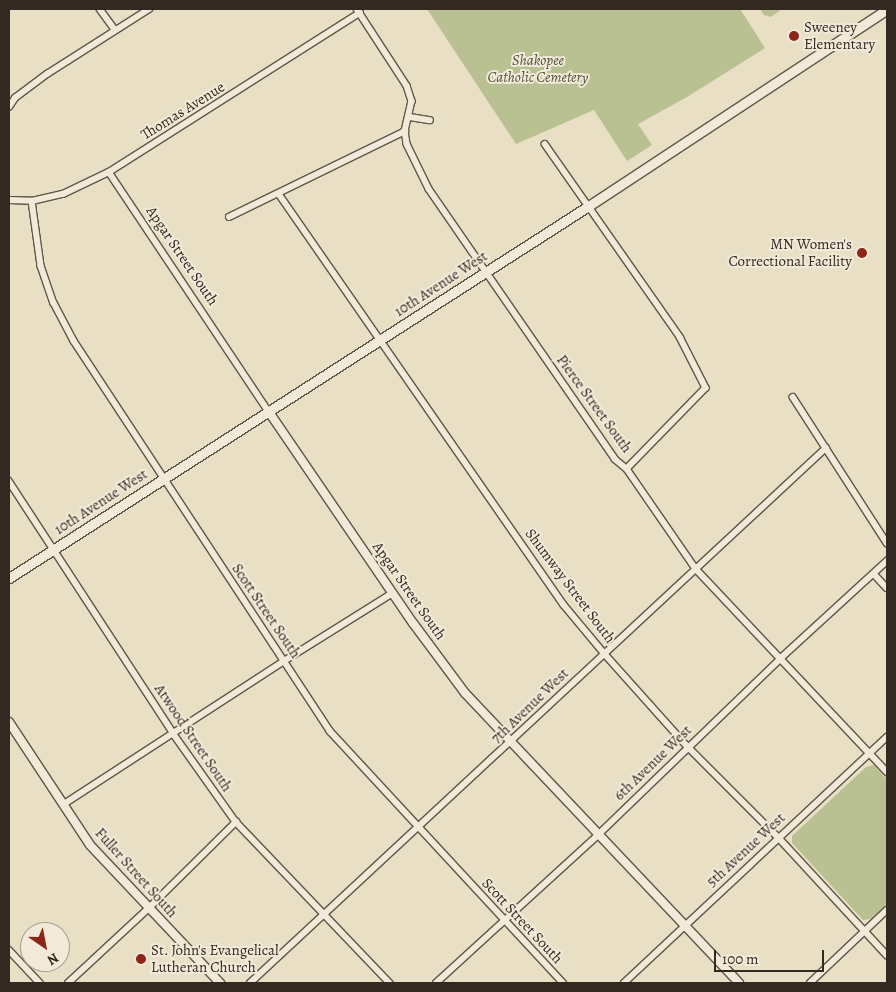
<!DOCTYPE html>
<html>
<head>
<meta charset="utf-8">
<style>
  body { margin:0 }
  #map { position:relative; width:896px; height:992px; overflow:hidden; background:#e9dfc5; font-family:Alegreya,serif }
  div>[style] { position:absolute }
  .green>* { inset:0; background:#b9c192 }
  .roads { filter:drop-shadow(1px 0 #615649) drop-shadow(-1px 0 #615649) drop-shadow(0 1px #615649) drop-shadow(0 -1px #615649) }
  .minor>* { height:5.5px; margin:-2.75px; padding:0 2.75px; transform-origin:2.75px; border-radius:2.75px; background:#f1ead9 }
  .tertiary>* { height:8px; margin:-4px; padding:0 4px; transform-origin:4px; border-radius:4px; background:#f1ead9 }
  .secondary>* { height:9px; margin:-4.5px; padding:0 4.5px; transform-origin:4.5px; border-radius:4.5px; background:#f1ead9 }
  .dots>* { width:14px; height:14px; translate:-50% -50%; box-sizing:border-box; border:2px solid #f1ead9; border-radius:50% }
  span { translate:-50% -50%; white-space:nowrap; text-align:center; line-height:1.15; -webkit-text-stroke:4px #f1ead9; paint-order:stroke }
  .poi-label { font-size:15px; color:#342920 }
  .left { translate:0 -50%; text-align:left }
  .right { translate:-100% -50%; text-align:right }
  .park-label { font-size:15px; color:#554f3c; font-style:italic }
  .street-label { font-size:15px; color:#342920 }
  .frame { position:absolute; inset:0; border:10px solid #342920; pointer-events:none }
  .north { position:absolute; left:20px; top:922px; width:50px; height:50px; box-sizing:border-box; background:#f1ead9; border:1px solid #a59d8f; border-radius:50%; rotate:147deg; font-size:14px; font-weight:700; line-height:20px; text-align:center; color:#342920 }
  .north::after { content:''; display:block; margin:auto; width:18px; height:22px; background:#8f2418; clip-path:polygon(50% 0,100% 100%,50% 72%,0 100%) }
  .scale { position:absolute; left:714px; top:950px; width:110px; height:22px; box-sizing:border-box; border:2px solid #342920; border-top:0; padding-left:6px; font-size:15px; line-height:18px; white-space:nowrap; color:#342920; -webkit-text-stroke:4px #f1ead9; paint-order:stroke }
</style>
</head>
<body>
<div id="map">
  <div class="green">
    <i style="clip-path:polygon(427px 9px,740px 9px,765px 48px,687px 97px,638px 124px,652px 145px,627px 161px,594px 110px,516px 144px)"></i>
    <i style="clip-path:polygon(760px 9px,782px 9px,771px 17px,764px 15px)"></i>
    <i style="clip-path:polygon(874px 765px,887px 780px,887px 904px,871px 919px,863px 920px,792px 843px,792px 836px,866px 767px)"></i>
  </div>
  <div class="roads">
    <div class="minor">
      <i style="left:100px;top:9px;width:26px;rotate:54deg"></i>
      <i style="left:357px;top:9px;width:92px;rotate:57deg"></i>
      <i style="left:407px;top:86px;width:16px;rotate:72deg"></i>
      <i style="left:412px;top:101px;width:31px;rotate:103deg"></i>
      <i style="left:405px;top:131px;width:13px;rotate:81deg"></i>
      <i style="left:407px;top:144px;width:50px;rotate:63.9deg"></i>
      <i style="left:429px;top:189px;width:328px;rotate:55.4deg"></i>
      <i style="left:615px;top:459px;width:16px;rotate:40deg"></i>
      <i style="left:627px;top:469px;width:121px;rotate:55.4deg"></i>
      <i style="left:696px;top:569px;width:279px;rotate:46.7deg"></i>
      <i style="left:9px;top:107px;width:11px;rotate:-56deg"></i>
      <i style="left:15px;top:98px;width:40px;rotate:-37deg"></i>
      <i style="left:47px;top:74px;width:121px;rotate:-32.5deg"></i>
      <i style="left:410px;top:117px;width:20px;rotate:9deg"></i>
      <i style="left:545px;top:144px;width:236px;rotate:55deg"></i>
      <i style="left:680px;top:337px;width:57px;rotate:63deg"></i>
      <i style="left:706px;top:388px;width:113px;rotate:134.3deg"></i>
      <i style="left:109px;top:172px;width:288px;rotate:56.3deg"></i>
      <i style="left:279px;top:194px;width:500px;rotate:55.26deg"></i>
      <i style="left:564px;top:605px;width:62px;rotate:50.2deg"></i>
      <i style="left:604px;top:653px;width:126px;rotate:48.2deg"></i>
      <i style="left:688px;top:747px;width:127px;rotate:45deg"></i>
      <i style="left:778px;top:837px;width:161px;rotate:47.3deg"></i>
      <i style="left:9px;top:200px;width:23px;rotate:2deg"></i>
      <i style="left:32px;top:201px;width:32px;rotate:-13deg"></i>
      <i style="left:63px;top:194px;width:51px;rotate:-25.6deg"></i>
      <i style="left:109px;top:172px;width:297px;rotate:-32.4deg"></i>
      <i style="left:32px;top:201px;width:66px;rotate:82.1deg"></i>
      <i style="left:41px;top:266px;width:39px;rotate:71deg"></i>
      <i style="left:54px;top:303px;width:43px;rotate:62.2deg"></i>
      <i style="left:74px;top:341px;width:467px;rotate:56.7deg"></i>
      <i style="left:330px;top:731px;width:343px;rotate:47.2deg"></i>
      <i style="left:229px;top:217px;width:196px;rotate:-26deg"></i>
      <i style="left:793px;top:397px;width:174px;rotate:57.2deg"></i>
      <i style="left:9px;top:481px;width:301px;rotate:56.9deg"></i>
      <i style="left:173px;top:733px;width:109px;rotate:54.7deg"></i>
      <i style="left:236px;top:822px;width:223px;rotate:46.3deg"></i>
      <i style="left:874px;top:574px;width:19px;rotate:47deg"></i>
      <i style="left:64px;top:804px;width:262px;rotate:-33deg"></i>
      <i style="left:284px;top:661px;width:128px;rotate:-32deg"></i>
      <i style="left:9px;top:950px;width:45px;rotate:46.8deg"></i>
      <i style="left:68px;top:983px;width:109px;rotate:-42.8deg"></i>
      <i style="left:148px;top:909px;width:124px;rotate:-44.7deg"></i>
      <i style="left:250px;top:983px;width:786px;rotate:-42.89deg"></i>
      <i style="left:436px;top:983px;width:219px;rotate:-42.4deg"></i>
      <i style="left:598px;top:835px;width:255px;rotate:-44deg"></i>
      <i style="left:781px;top:658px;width:144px;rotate:-42.5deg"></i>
      <i style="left:624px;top:983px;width:360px;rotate:-43.1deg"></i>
      <i style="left:810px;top:983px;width:106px;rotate:-43.5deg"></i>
    </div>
    <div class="tertiary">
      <i style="left:269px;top:412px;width:255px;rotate:55.7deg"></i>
      <i style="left:413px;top:623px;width:87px;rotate:53.4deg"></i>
      <i style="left:465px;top:693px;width:399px;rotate:46.6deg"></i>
      <i style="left:9px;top:722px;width:147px;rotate:56.6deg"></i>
      <i style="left:90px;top:845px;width:190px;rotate:46.7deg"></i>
    </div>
    <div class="secondary">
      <i style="left:9px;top:578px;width:687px;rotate:-32.7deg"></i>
      <i style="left:587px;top:207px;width:359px;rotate:-33.4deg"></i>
    </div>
  </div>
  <div class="dots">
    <i style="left:794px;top:36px;background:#8f2418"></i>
    <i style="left:862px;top:253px;background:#8f2418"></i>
    <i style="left:141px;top:959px;background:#8f2418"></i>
  </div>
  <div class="poi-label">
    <span class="left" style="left:804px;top:36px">Sweeney<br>Elementary</span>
    <span class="right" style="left:852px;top:253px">MN Women's<br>Correctional Facility</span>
    <span class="left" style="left:151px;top:959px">St. John's Evangelical<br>Lutheran Church</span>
  </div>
  <div class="park-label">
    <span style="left:538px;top:69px">Shakopee<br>Catholic Cemetery</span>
  </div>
  <div class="street-label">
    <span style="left:183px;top:111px;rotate:-32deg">Thomas Avenue</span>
    <span style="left:182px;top:256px;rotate:56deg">Apgar Street South</span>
    <span style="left:441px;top:284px;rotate:-33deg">10th Avenue West</span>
    <span style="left:594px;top:404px;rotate:54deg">Pierce Street South</span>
    <span style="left:101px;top:502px;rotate:-33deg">10th Avenue West</span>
    <span style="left:570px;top:586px;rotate:53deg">Shumway Street South</span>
    <span style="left:409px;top:591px;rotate:55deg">Apgar Street South</span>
    <span style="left:266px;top:611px;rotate:56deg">Scott Street South</span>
    <span style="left:530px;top:706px;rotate:-44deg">7th Avenue West</span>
    <span style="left:193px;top:738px;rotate:56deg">Atwood Street South</span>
    <span style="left:653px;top:763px;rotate:-44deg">6th Avenue West</span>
    <span style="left:746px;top:850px;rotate:-43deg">5th Avenue West</span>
    <span style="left:136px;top:873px;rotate:48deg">Fuller Street South</span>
    <span style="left:522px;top:921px;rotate:47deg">Scott Street South</span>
  </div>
  <div class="frame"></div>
  <div class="north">N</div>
  <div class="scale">100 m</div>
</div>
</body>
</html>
